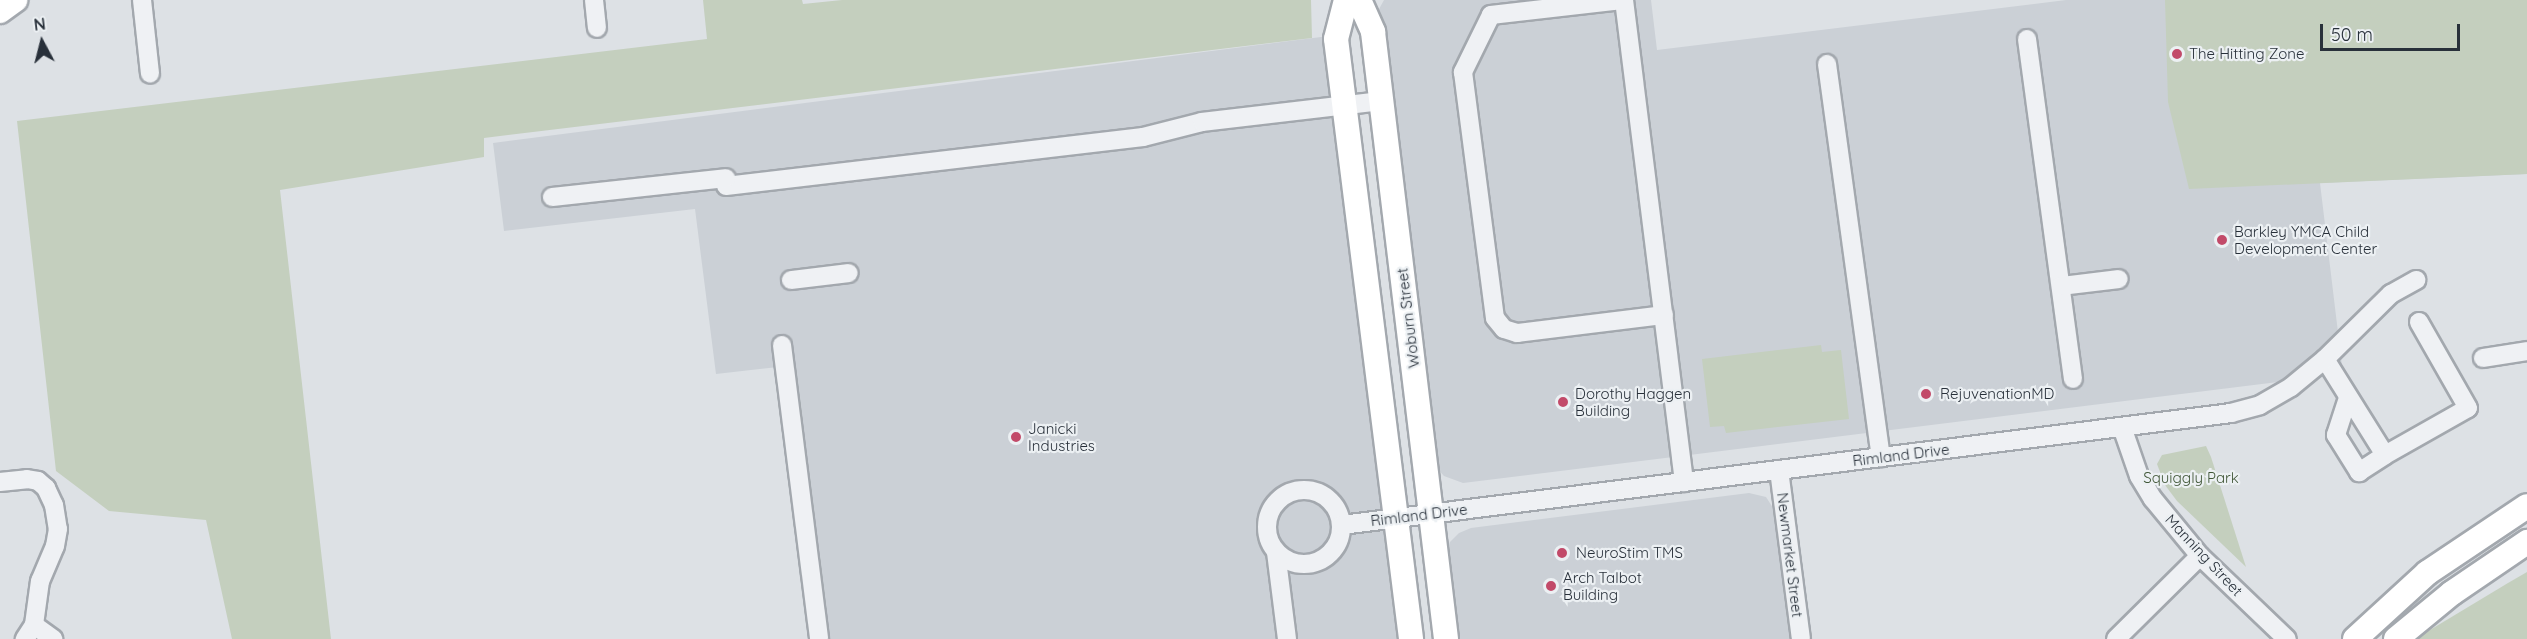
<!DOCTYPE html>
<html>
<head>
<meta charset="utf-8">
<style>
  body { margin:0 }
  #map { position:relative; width:2527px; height:639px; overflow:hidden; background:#dde1e5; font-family:Quicksand,sans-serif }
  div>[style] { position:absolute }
  .built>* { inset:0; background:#cbd0d6 }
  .green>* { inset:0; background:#c4cfbe }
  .roads { filter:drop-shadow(2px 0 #a3a8ae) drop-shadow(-2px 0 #a3a8ae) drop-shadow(0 2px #a3a8ae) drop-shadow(0 -2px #a3a8ae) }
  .minor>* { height:18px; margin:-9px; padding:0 9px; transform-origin:9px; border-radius:9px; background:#eff1f4 }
  .minor>.ring { margin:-9px; padding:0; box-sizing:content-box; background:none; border:18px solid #eff1f4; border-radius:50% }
  .major>* { height:24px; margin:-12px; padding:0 12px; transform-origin:12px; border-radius:12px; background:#fff }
  .dots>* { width:16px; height:16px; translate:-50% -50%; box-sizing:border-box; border:3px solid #ecf0f3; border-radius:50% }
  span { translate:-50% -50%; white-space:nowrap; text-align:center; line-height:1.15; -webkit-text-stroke:4.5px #ecf0f3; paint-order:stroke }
  .poi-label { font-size:15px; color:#28303a }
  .left { translate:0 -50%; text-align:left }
  .street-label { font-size:15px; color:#28303a }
  .park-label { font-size:15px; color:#3f5536 }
  .north { position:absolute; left:12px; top:12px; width:60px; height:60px; -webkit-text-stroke:4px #ecf0f3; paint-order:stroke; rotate:353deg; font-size:16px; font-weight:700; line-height:24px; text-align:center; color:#28303a }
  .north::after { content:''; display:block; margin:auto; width:21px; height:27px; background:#28303a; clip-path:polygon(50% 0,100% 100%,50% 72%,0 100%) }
  .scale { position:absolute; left:2320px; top:24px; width:140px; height:27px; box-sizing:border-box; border:3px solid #28303a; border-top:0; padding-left:8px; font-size:18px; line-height:21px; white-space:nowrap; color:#28303a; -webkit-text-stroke:4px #ecf0f3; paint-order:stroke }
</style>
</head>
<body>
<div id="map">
  <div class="built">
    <i style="clip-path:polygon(1384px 0,1651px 0,1657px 50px,2066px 0,2527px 0,2527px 174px,2320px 183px,2343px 374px,1463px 483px,1444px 476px,1437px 468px,1377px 22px,1378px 11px)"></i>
    <i style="clip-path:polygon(1329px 36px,1403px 639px,811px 639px,778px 367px,716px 374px,695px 209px,504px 231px,493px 143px)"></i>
    <i style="clip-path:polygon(1749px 493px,1766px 497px,1775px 511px,1791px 639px,1456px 639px,1446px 553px,1450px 542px,1459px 533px,1471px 528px)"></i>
  </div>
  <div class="green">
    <i style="clip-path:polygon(703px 0,802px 0,803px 4px,842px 0,1311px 0,1312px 38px,484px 138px,484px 157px,280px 190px,331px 639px,232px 639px,206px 520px,109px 511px,56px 471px,17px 121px,707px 39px)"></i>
    <i style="clip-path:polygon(2165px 0,2527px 0,2527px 174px,2189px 189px,2168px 102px)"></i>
    <i style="clip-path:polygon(1821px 345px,1822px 352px,1841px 350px,1849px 419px,1726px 433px,1724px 426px,1710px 427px,1702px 359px)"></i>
    <i style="clip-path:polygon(2206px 446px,2211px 457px,2246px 567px,2177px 501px,2165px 485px,2157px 464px,2162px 455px)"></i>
    <i style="clip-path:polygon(2527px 572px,2527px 639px,2415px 639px,2508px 583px)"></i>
  </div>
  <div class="roads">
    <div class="minor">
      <i style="left:142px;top:0;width:74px;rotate:83.8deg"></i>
      <i style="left:594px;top:0;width:28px;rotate:84deg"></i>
      <i style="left:1622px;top:0;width:132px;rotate:173.5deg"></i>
      <i style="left:1491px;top:15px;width:64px;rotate:116.2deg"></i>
      <i style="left:1463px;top:72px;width:248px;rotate:82.6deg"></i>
      <i style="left:1495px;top:318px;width:14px;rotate:51deg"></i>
      <i style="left:1504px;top:329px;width:14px;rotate:17deg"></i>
      <i style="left:1517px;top:333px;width:148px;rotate:-7deg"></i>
      <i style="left:1624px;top:0;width:486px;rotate:82.9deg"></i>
      <i style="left:2027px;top:39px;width:343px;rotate:82.3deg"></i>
      <i style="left:1827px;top:64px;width:397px;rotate:82.2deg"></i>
      <i style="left:726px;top:186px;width:420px;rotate:-6.7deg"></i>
      <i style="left:1143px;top:137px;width:61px;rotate:-14.3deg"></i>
      <i style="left:1202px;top:122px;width:180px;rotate:-6.7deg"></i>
      <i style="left:552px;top:197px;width:175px;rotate:-6.2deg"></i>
      <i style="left:791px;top:280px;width:58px;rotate:-6.9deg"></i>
      <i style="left:2061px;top:286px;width:58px;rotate:-6.9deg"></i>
      <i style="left:782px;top:345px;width:296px;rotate:82.8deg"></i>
      <i style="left:2483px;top:358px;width:45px;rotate:-9deg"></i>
      <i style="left:2325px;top:359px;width:113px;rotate:58deg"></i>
      <i style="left:2385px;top:455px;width:95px;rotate:-29.5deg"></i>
      <i style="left:2468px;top:408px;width:99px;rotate:-119.7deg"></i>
      <i style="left:2348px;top:398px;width:39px;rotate:108deg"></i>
      <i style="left:2336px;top:435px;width:44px;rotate:58.1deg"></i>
      <i style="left:2359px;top:472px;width:31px;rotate:-33deg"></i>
      <i style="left:2122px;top:427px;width:52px;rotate:70.9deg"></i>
      <i style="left:2139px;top:476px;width:27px;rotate:59deg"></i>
      <i style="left:2153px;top:499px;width:74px;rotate:50.5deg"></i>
      <i style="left:2200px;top:556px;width:120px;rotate:43.7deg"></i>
      <i style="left:1779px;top:470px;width:170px;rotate:82.6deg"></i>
      <i style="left:0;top:482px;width:27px;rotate:-6deg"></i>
      <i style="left:27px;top:479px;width:11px;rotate:10deg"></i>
      <i style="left:38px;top:481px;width:11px;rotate:41deg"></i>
      <i style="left:46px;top:488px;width:19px;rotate:65deg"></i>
      <i style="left:54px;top:505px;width:24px;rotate:81deg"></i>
      <i style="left:58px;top:529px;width:17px;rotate:100deg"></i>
      <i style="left:55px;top:546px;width:38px;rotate:113deg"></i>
      <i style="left:40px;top:581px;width:44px;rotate:97.8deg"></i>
      <i style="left:34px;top:625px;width:17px;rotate:123deg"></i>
      <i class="ring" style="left:1267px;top:490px;width:56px;height:56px"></i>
      <i style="left:1342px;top:525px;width:896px;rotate:-7.18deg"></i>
      <i style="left:2231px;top:413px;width:30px;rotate:-15deg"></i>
      <i style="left:2260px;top:405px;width:36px;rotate:-30deg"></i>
      <i style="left:2291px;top:387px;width:44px;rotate:-39.5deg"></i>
      <i style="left:2325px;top:359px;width:93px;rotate:-44.6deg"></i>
      <i style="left:2391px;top:294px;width:29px;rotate:-29deg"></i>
      <i style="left:1276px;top:552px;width:88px;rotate:82.8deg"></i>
      <i style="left:34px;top:625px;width:24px;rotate:36deg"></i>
      <i style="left:2116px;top:639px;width:118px;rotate:-44.7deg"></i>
    </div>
    <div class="major">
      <i style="left:1346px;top:0;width:40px;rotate:104.4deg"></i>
      <i style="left:1336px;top:39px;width:605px;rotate:82.87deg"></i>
      <i style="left:1359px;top:0;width:35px;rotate:66deg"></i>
      <i style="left:1373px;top:32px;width:611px;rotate:83.14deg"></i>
      <i style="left:0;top:11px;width:19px;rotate:-36deg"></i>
      <i style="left:2355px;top:639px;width:98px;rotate:-42.5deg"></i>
      <i style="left:2427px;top:573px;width:120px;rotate:-33.8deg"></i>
      <i style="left:2396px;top:639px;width:72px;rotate:-39.4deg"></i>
      <i style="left:2452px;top:593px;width:91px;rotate:-34.2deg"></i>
    </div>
  </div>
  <div class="dots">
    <i style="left:2177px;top:54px;background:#c24a69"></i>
    <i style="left:2222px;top:240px;background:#c24a69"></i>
    <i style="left:1926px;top:394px;background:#c24a69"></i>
    <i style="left:1563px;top:402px;background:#c24a69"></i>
    <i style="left:1016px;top:437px;background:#c24a69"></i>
    <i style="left:1562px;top:553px;background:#c24a69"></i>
    <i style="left:1551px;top:586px;background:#c24a69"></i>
  </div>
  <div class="poi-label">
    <span class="left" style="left:2189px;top:54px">The Hitting Zone</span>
    <span class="left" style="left:2234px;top:240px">Barkley YMCA Child<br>Development Center</span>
    <span class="left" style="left:1575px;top:402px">Dorothy Haggen<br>Building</span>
    <span class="left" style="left:1940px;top:394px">RejuvenationMD</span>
    <span class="left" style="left:1028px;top:437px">Janicki<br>Industries</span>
    <span class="left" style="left:1576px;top:553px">NeuroStim TMS</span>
    <span class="left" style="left:1563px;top:586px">Arch Talbot<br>Building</span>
  </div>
  <div class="street-label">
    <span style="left:1408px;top:318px;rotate:-97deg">Woburn Street</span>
    <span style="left:1901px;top:455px;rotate:-7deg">Rimland Drive</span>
    <span style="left:1419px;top:515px;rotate:-7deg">Rimland Drive</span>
    <span style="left:1790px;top:555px;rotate:83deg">Newmarket Street</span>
    <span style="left:2204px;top:555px;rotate:47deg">Manning Street</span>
  </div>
  <div class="park-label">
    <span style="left:2191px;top:478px">Squiggly Park</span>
  </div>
  <div class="north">N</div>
  <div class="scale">50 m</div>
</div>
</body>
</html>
